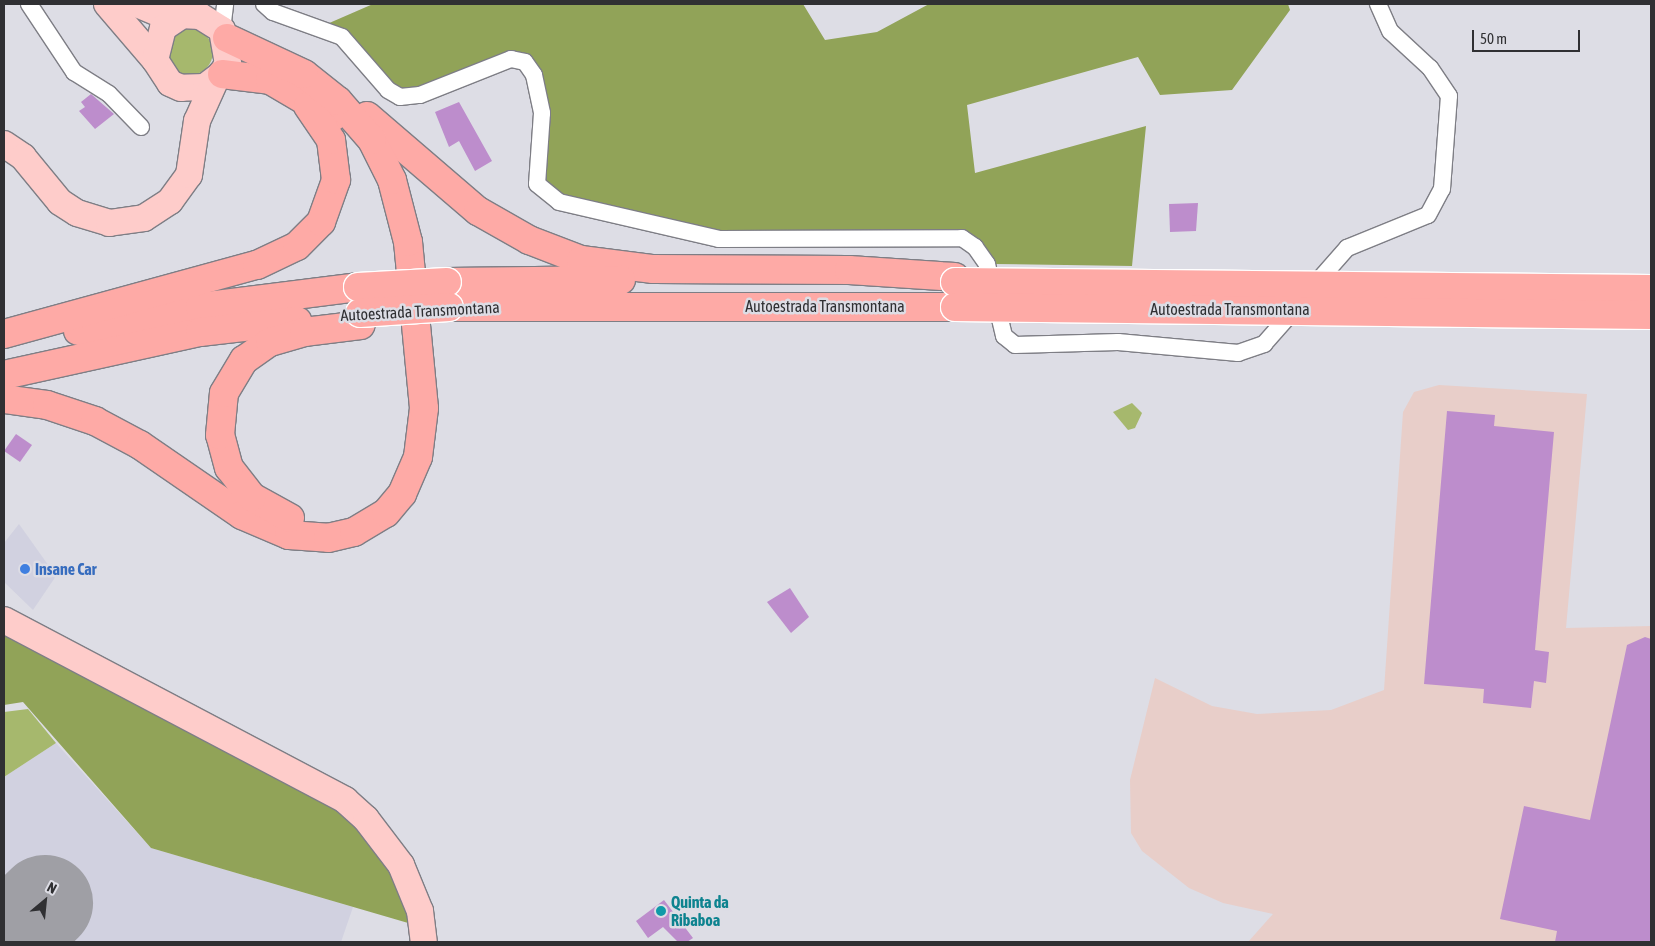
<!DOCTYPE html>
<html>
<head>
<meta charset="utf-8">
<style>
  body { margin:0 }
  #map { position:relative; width:1655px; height:946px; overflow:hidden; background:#dddde5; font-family:"Asap Condensed",sans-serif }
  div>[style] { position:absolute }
  .built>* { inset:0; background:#d1d1e0 }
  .industrial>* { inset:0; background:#e8cec9 }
  .green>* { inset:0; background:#a6b86d }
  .round { border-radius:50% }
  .forest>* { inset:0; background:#91a358 }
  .runway>* { height:96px; margin:-48px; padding:0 48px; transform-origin:48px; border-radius:48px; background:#9f9fa5 }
  .building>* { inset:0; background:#bd8dcc }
  .roads { filter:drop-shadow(1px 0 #7e7e85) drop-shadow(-1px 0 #7e7e85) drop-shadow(0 1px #7e7e85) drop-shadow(0 -1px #7e7e85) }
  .street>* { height:16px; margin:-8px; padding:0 8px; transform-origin:8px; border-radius:8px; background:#fff }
  .primary>* { height:26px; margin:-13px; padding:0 13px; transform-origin:13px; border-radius:13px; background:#feccca }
  .highway>* { height:28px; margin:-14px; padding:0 14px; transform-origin:14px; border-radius:14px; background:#feaaa6 }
  .bridges { filter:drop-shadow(1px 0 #fff) drop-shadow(-1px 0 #fff) drop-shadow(0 1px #fff) drop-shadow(0 -1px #fff) }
  .highway-bridge>* { height:28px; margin:-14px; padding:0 14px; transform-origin:14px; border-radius:14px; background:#feaaa6 }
  .dots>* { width:14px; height:14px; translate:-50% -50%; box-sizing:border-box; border:2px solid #dddde5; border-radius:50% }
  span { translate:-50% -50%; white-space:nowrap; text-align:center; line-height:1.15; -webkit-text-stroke:5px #dddde5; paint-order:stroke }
  .street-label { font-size:16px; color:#303033 }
  .shop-label { font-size:16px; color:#366cbe; font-weight:700 }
  .left { translate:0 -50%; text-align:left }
  .culture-label { font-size:16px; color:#0d838f; font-weight:700 }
  .frame { position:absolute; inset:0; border:5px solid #303033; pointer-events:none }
  .north { position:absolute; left:20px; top:876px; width:50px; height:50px; -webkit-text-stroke:4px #dddde5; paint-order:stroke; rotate:28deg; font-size:14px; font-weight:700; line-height:20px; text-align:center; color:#303033 }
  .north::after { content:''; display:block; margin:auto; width:18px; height:22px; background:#303033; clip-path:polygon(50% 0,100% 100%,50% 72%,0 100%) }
  .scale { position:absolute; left:1472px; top:30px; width:108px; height:22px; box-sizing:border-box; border:2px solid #303033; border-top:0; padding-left:6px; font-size:15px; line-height:18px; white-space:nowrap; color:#303033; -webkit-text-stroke:4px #dddde5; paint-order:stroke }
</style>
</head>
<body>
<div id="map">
  <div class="built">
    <i style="clip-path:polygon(19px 524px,56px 576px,33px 610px,4px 582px,4px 543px)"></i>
    <i style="clip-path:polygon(56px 743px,151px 848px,353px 907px,341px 942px,4px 942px,4px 777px)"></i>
  </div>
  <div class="industrial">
    <i style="clip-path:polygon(1439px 385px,1587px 394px,1566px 628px,1651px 626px,1651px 942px,1248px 942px,1273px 914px,1223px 903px,1189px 888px,1142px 851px,1131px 833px,1130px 780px,1155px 678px,1212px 706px,1257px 714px,1331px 710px,1384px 690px,1403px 412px,1414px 392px)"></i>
  </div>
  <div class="green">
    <i class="round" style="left:167px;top:29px;width:46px;height:46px"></i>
    <i style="clip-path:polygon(1132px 403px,1142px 413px,1135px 428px,1128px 430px,1113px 412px)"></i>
    <i style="clip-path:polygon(28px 709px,56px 743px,4px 777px,4px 712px)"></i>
  </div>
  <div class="forest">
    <i style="clip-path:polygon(373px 4px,803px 4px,825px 40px,877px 32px,929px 4px,1288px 4px,1290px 10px,1232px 90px,1160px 95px,1138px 57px,967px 105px,975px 173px,1146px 126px,1132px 266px,995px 264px,978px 240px,960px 229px,896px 235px,731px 235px,583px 206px,544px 187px,532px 60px,416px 92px,399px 92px,327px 24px)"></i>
    <i style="clip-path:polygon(4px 630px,308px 785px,379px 846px,415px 925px,151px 848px,23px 702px,4px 705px)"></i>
  </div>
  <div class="runway">
    <i style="left:5px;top:942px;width:56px;rotate:-44.3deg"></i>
  </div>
  <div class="building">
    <i style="clip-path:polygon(91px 94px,114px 114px,95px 129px,79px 111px,85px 107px,81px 102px)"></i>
    <i style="clip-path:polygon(459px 102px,492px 161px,475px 171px,459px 141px,449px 147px,435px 112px)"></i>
    <i style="clip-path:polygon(1198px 203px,1196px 231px,1170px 232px,1169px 204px)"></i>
    <i style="clip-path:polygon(1447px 411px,1495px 415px,1494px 426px,1554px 432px,1535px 650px,1549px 652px,1546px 683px,1534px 681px,1531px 708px,1483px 703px,1484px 689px,1424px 684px)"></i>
    <i style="clip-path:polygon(16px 434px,32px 445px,20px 462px,4px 451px)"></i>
    <i style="clip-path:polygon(790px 588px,809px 617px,791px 633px,767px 602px)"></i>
    <i style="clip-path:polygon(1645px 637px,1651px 639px,1651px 942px,1555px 942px,1557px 931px,1500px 919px,1524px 806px,1590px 820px,1627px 645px)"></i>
    <i style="clip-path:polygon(664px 900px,693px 938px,687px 942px,678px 942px,663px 927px,648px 938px,636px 921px)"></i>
  </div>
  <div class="roads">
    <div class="street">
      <i style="left:29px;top:4px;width:82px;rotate:56.5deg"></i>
      <i style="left:74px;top:72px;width:41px;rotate:32.2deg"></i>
      <i style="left:109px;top:94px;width:46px;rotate:45.9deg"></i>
      <i style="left:264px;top:4px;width:12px;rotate:42deg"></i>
      <i style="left:273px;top:12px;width:73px;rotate:19.9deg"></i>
      <i style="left:342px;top:37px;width:70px;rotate:49deg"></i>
      <i style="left:388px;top:90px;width:14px;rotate:30deg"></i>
      <i style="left:400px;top:97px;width:20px;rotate:-6deg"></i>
      <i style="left:420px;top:95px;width:98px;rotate:-21.6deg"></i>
      <i style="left:511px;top:59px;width:14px;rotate:12deg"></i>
      <i style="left:525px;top:62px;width:16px;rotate:55deg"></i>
      <i style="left:534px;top:75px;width:39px;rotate:78deg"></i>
      <i style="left:542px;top:113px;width:71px;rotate:94deg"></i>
      <i style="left:537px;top:184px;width:28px;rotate:39deg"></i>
      <i style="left:559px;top:202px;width:164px;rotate:13deg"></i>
      <i style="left:719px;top:239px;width:243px;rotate:-0.2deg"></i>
      <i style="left:962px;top:238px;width:16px;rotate:35deg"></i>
      <i style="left:975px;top:247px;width:21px;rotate:55deg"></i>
      <i style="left:987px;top:264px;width:74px;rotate:76.7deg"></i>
      <i style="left:1004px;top:336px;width:14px;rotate:39deg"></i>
      <i style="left:1015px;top:345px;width:103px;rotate:-1.7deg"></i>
      <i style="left:1118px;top:342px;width:121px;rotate:5.2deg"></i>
      <i style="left:1238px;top:353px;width:28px;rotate:-19deg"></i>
      <i style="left:1264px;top:344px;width:47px;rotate:-48.5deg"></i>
      <i style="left:222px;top:30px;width:26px;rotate:-83deg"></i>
      <i style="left:1311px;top:289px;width:55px;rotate:-48.7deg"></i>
      <i style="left:1347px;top:248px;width:87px;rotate:-22.2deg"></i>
      <i style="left:1428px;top:215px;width:30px;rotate:-62deg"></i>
      <i style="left:1442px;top:189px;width:93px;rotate:-85.7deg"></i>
      <i style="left:1449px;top:96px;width:34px;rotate:-124deg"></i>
      <i style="left:1430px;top:68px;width:54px;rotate:-137.2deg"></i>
      <i style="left:1390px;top:31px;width:30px;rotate:-114deg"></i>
    </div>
    <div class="primary">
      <i style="left:107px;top:4px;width:74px;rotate:49.4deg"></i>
      <i style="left:137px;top:4px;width:25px;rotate:23deg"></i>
      <i style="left:160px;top:14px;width:40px;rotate:2.9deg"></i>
      <i style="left:200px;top:16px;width:26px;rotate:32deg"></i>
      <i style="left:222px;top:30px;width:34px;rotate:80deg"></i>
      <i style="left:228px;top:63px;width:13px;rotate:119deg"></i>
      <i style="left:222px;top:74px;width:21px;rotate:143deg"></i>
      <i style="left:205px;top:87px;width:24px;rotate:178deg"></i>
      <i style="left:181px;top:88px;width:12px;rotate:-156deg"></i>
      <i style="left:170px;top:83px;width:27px;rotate:-123deg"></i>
      <i style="left:155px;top:60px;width:33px;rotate:-76deg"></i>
      <i style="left:163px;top:28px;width:22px;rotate:-34deg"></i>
      <i style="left:4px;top:144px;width:23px;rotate:34deg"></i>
      <i style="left:23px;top:157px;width:58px;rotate:50.6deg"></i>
      <i style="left:60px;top:202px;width:20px;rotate:33deg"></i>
      <i style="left:77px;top:213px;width:34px;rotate:17deg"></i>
      <i style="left:109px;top:223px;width:35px;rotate:-8deg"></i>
      <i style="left:144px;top:218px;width:31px;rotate:-33deg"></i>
      <i style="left:170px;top:201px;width:32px;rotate:-54deg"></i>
      <i style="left:189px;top:175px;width:55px;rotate:-81.6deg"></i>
      <i style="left:197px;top:121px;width:44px;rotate:-65.8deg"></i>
      <i style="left:4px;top:620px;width:386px;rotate:27.8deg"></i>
      <i style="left:345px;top:800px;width:28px;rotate:42deg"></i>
      <i style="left:366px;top:819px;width:58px;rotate:52.7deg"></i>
      <i style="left:401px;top:865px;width:50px;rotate:67.6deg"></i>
      <i style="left:420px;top:911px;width:31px;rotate:83deg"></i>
    </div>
    <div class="highway">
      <i style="left:222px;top:74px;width:48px;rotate:7.1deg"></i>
      <i style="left:270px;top:80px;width:73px;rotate:30.4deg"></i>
      <i style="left:367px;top:116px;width:146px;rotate:40.6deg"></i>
      <i style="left:478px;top:211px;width:59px;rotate:29.6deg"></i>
      <i style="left:529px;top:240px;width:56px;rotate:21deg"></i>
      <i style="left:581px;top:260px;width:73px;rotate:7.1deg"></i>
      <i style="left:653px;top:269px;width:196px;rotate:0.3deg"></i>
      <i style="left:849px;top:270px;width:106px;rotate:3.8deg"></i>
      <i style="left:447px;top:282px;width:174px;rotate:-0.7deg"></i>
      <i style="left:449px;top:307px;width:506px"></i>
      <i style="left:78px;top:331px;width:124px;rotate:-11.1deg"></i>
      <i style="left:200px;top:307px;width:159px;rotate:-7.2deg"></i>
      <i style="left:4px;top:334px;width:262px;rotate:-15.3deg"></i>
      <i style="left:257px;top:265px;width:44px;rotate:-25.4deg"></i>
      <i style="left:297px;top:246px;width:34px;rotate:-45deg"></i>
      <i style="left:321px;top:222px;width:45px;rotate:-70.3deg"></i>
      <i style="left:336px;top:180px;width:40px;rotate:-97.1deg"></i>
      <i style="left:331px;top:140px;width:41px;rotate:-124.1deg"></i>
      <i style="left:4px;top:375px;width:201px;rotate:-12.4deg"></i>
      <i style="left:200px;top:332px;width:98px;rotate:-6.5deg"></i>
      <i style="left:4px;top:399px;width:43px;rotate:7.9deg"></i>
      <i style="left:47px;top:405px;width:51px;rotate:18.4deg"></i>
      <i style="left:95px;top:421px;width:51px;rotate:28.1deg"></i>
      <i style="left:140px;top:445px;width:124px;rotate:34.5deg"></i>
      <i style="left:242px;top:515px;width:51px;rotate:23.1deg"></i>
      <i style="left:289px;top:535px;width:39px;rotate:4deg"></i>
      <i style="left:328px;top:538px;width:27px;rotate:-13deg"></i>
      <i style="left:354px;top:532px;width:37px;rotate:-31deg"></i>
      <i style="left:386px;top:513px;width:25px;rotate:-50deg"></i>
      <i style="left:402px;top:494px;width:40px;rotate:-66.6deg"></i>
      <i style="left:418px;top:457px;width:49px;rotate:-83deg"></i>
      <i style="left:424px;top:408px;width:167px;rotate:-95.5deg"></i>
      <i style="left:408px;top:242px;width:64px;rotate:-104.5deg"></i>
      <i style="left:392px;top:180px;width:45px;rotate:-116.6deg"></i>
      <i style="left:372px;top:140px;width:52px;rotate:-131.1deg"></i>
      <i style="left:338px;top:101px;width:43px;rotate:-141.5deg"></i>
      <i style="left:304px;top:74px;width:85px;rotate:-154.9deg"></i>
      <i style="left:290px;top:518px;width:43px;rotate:-151.1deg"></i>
      <i style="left:252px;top:497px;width:37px;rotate:-128deg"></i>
      <i style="left:229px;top:468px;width:34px;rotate:-105deg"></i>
      <i style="left:220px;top:435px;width:42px;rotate:-84.6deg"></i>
      <i style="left:224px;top:393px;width:39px;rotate:-59deg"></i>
      <i style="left:244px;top:360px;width:32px;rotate:-35deg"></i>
      <i style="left:270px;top:342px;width:35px;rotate:-16deg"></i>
      <i style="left:304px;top:332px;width:57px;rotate:-7deg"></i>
    </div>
  </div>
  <div class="bridges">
    <div class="highway-bridge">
      <i style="left:955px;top:282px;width:696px;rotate:0.58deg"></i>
      <i style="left:358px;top:287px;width:89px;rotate:-3.2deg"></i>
      <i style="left:955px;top:307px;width:696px;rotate:0.66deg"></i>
      <i style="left:360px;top:313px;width:89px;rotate:-3.9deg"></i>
    </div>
  </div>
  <div class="dots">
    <i style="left:25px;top:569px;background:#3f7fe0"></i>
    <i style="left:661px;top:911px;background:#0f9aa8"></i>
  </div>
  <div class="street-label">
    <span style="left:825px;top:306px">Autoestrada Transmontana</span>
    <span style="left:1230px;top:309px">Autoestrada Transmontana</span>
    <span style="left:420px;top:311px;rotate:-3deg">Autoestrada Transmontana</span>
  </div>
  <div class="shop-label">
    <span class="left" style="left:35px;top:569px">Insane Car</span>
  </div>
  <div class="culture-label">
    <span class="left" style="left:671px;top:911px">Quinta da<br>Ribaboa</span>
  </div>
  <div class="frame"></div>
  <div class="north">N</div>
  <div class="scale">50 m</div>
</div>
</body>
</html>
